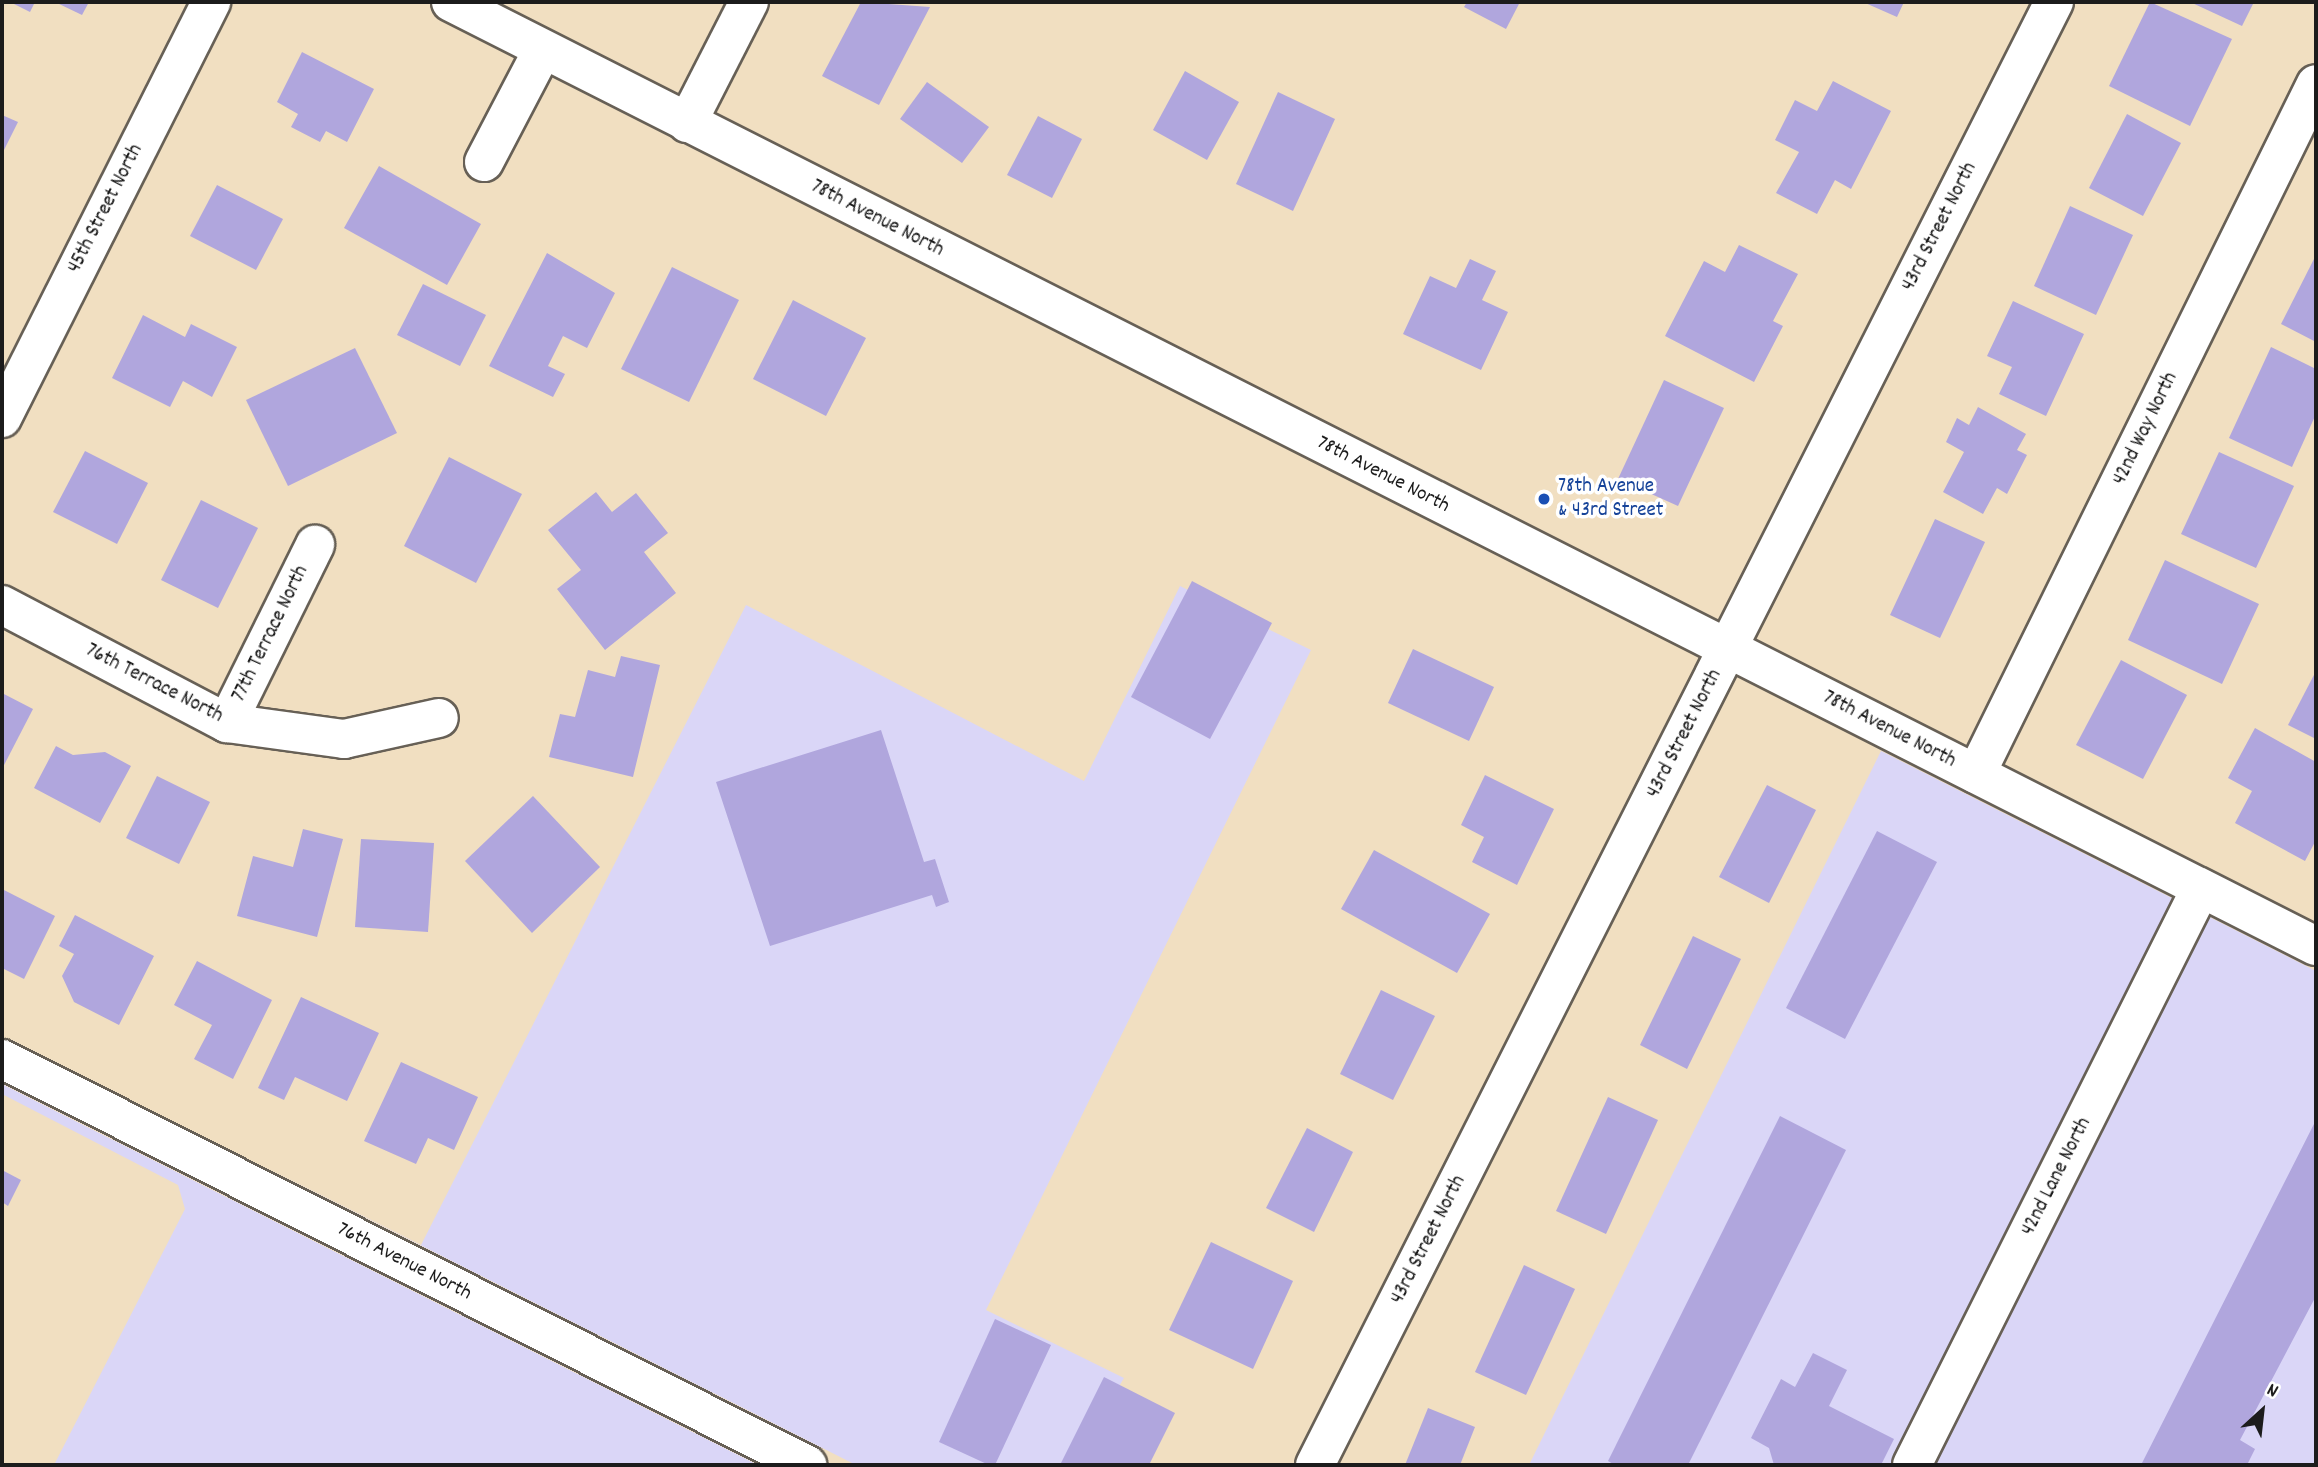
<!DOCTYPE html>
<html>
<head>
<meta charset="utf-8">
<style>
  body { margin:0 }
  #map { position:relative; width:2318px; height:1467px; overflow:hidden; background:#f1dfc1; font-family:Dekko,sans-serif }
  div>[style] { position:absolute }
  .built>* { inset:0; background:#dad6f7 }
  .building>* { inset:0; background:#b0a6dd }
  .roads { filter:drop-shadow(2px 0 #676056) drop-shadow(-2px 0 #676056) drop-shadow(0 2px #676056) drop-shadow(0 -2px #676056) }
  .minor>* { height:38px; margin:-19px; padding:0 19px; transform-origin:19px; border-radius:19px; background:#fff }
  .dots>* { width:19px; height:19px; translate:-50% -50%; box-sizing:border-box; border:4px solid #fff; border-radius:50% }
  span { translate:-50% -50%; white-space:nowrap; text-align:center; line-height:1.15; -webkit-text-stroke:7px #fff; paint-order:stroke }
  .street-label { font-size:21px; color:#1c1c1c }
  .transit-label { font-size:21px; color:#164399 }
  .left { translate:0 -50%; text-align:left }
  .frame { position:absolute; inset:0; border:4px solid #1c1c1c; pointer-events:none }
  .north { position:absolute; left:2227px; top:1376px; width:70px; height:70px; -webkit-text-stroke:5px #fff; paint-order:stroke; rotate:27deg; font-size:19px; font-weight:700; line-height:28px; text-align:center; color:#1c1c1c }
  .north::after { content:''; display:block; margin:auto; width:24px; height:32px; background:#1c1c1c; clip-path:polygon(50% 0,100% 100%,50% 72%,0 100%) }
</style>
</head>
<body>
<div id="map">
  <div class="built">
    <i style="clip-path:polygon(1180px 586px,1311px 650px,986px 1310px,1124px 1378px,1072px 1465px,856px 1465px,192px 1130px,421px 1245px,746px 605px,1084px 781px)"></i>
    <i style="clip-path:polygon(1881px 751px,2316px 971px,2316px 1465px,1529px 1465px)"></i>
    <i style="clip-path:polygon(2px 1084px,758px 1465px,54px 1465px,185px 1209px,178px 1185px,2px 1094px)"></i>
  </div>
  <div class="building">
    <i style="clip-path:polygon(10px 2px,35px 2px,30px 12px)"></i>
    <i style="clip-path:polygon(55px 2px,89px 2px,82px 15px)"></i>
    <i style="clip-path:polygon(861px 2px,930px 7px,879px 105px,822px 76px)"></i>
    <i style="clip-path:polygon(1467px 2px,1520px 2px,1506px 29px,1464px 7px)"></i>
    <i style="clip-path:polygon(1863px 2px,1904px 2px,1897px 17px)"></i>
    <i style="clip-path:polygon(2150px 2px,2232px 39px,2190px 126px,2109px 86px)"></i>
    <i style="clip-path:polygon(2190px 2px,2254px 2px,2242px 26px)"></i>
    <i style="clip-path:polygon(302px 52px,374px 89px,347px 142px,326px 131px,320px 142px,291px 127px,298px 114px,277px 102px)"></i>
    <i style="clip-path:polygon(1185px 71px,1239px 102px,1207px 160px,1153px 130px)"></i>
    <i style="clip-path:polygon(1833px 81px,1891px 111px,1851px 189px,1835px 180px,1817px 214px,1776px 193px,1799px 152px,1775px 140px,1795px 100px,1817px 111px)"></i>
    <i style="clip-path:polygon(927px 82px,989px 127px,962px 163px,900px 119px)"></i>
    <i style="clip-path:polygon(1278px 92px,1335px 119px,1293px 211px,1236px 184px)"></i>
    <i style="clip-path:polygon(2127px 114px,2181px 143px,2143px 216px,2089px 188px)"></i>
    <i style="clip-path:polygon(2px 115px,18px 122px,2px 154px)"></i>
    <i style="clip-path:polygon(1038px 116px,1082px 139px,1052px 198px,1007px 175px)"></i>
    <i style="clip-path:polygon(379px 166px,481px 224px,447px 285px,344px 228px)"></i>
    <i style="clip-path:polygon(217px 185px,283px 219px,256px 270px,190px 236px)"></i>
    <i style="clip-path:polygon(2070px 206px,2133px 235px,2096px 315px,2034px 286px)"></i>
    <i style="clip-path:polygon(1739px 245px,1798px 274px,1773px 321px,1783px 326px,1754px 382px,1665px 336px,1704px 261px,1725px 272px)"></i>
    <i style="clip-path:polygon(547px 253px,615px 293px,587px 348px,563px 336px,548px 366px,565px 374px,553px 397px,489px 366px)"></i>
    <i style="clip-path:polygon(2316px 255px,2316px 342px,2281px 324px)"></i>
    <i style="clip-path:polygon(1470px 259px,1496px 271px,1482px 300px,1508px 312px,1481px 370px,1403px 334px,1430px 276px,1456px 288px)"></i>
    <i style="clip-path:polygon(672px 267px,739px 300px,689px 402px,621px 369px)"></i>
    <i style="clip-path:polygon(423px 284px,486px 315px,460px 366px,397px 335px)"></i>
    <i style="clip-path:polygon(793px 300px,866px 338px,826px 416px,753px 379px)"></i>
    <i style="clip-path:polygon(2013px 301px,2084px 334px,2046px 416px,1999px 394px,2012px 367px,1987px 356px)"></i>
    <i style="clip-path:polygon(143px 315px,185px 337px,191px 324px,237px 347px,212px 397px,183px 381px,170px 407px,112px 378px)"></i>
    <i style="clip-path:polygon(2271px 347px,2316px 369px,2316px 414px,2292px 467px,2229px 438px)"></i>
    <i style="clip-path:polygon(355px 348px,397px 433px,288px 486px,246px 400px)"></i>
    <i style="clip-path:polygon(1664px 380px,1724px 408px,1678px 506px,1618px 479px)"></i>
    <i style="clip-path:polygon(1978px 407px,2026px 434px,2017px 450px,2027px 455px,2007px 494px,1997px 488px,1983px 514px,1943px 492px,1964px 452px,1946px 442px,1957px 418px,1969px 425px)"></i>
    <i style="clip-path:polygon(85px 451px,148px 483px,117px 544px,53px 512px)"></i>
    <i style="clip-path:polygon(2219px 452px,2294px 486px,2256px 568px,2181px 534px)"></i>
    <i style="clip-path:polygon(449px 457px,522px 494px,476px 583px,404px 546px)"></i>
    <i style="clip-path:polygon(596px 492px,612px 512px,636px 493px,668px 533px,644px 552px,676px 593px,605px 650px,557px 589px,581px 570px,548px 530px)"></i>
    <i style="clip-path:polygon(201px 500px,258px 528px,218px 608px,161px 580px)"></i>
    <i style="clip-path:polygon(1935px 519px,1985px 542px,1940px 638px,1890px 615px)"></i>
    <i style="clip-path:polygon(2165px 560px,2259px 604px,2222px 684px,2128px 640px)"></i>
    <i style="clip-path:polygon(1192px 581px,1272px 623px,1210px 739px,1131px 697px)"></i>
    <i style="clip-path:polygon(1413px 649px,1494px 687px,1469px 741px,1388px 703px)"></i>
    <i style="clip-path:polygon(621px 656px,660px 665px,633px 777px,549px 757px,560px 714px,575px 717px,588px 670px,615px 677px)"></i>
    <i style="clip-path:polygon(2121px 660px,2187px 695px,2143px 779px,2076px 745px)"></i>
    <i style="clip-path:polygon(2316px 671px,2316px 739px,2288px 725px)"></i>
    <i style="clip-path:polygon(2px 693px,33px 709px,2px 769px)"></i>
    <i style="clip-path:polygon(2255px 728px,2316px 762px,2316px 840px,2305px 861px,2235px 823px,2252px 791px,2228px 778px)"></i>
    <i style="clip-path:polygon(881px 730px,924px 862px,935px 859px,949px 902px,936px 907px,932px 895px,770px 946px,716px 782px)"></i>
    <i style="clip-path:polygon(56px 746px,73px 755px,105px 752px,131px 766px,100px 823px,34px 788px)"></i>
    <i style="clip-path:polygon(1485px 775px,1554px 809px,1517px 885px,1472px 862px,1484px 837px,1461px 825px)"></i>
    <i style="clip-path:polygon(157px 776px,210px 802px,179px 864px,126px 838px)"></i>
    <i style="clip-path:polygon(1767px 785px,1816px 810px,1769px 903px,1719px 877px)"></i>
    <i style="clip-path:polygon(533px 796px,600px 867px,532px 933px,465px 861px)"></i>
    <i style="clip-path:polygon(303px 829px,343px 839px,317px 937px,237px 916px,253px 856px,293px 867px)"></i>
    <i style="clip-path:polygon(1877px 831px,1937px 862px,1845px 1039px,1786px 1008px)"></i>
    <i style="clip-path:polygon(361px 839px,434px 843px,428px 932px,355px 927px)"></i>
    <i style="clip-path:polygon(1374px 850px,1490px 914px,1457px 973px,1341px 909px)"></i>
    <i style="clip-path:polygon(2px 889px,55px 916px,24px 979px,2px 968px)"></i>
    <i style="clip-path:polygon(75px 915px,154px 956px,119px 1025px,74px 1002px,62px 976px,74px 954px,59px 946px)"></i>
    <i style="clip-path:polygon(1693px 936px,1741px 959px,1687px 1069px,1640px 1045px)"></i>
    <i style="clip-path:polygon(197px 961px,272px 1000px,233px 1079px,194px 1059px,212px 1025px,174px 1005px)"></i>
    <i style="clip-path:polygon(1381px 990px,1435px 1016px,1393px 1100px,1340px 1074px)"></i>
    <i style="clip-path:polygon(301px 997px,379px 1033px,347px 1101px,295px 1077px,284px 1100px,258px 1088px)"></i>
    <i style="clip-path:polygon(401px 1062px,478px 1097px,454px 1150px,428px 1138px,416px 1164px,364px 1141px)"></i>
    <i style="clip-path:polygon(1608px 1097px,1658px 1120px,1606px 1234px,1556px 1211px)"></i>
    <i style="clip-path:polygon(1780px 1116px,1846px 1150px,1688px 1465px,1615px 1465px,1608px 1461px)"></i>
    <i style="clip-path:polygon(2316px 1120px,2316px 1296px,2240px 1440px,2255px 1449px,2247px 1465px,2141px 1465px)"></i>
    <i style="clip-path:polygon(1307px 1128px,1353px 1152px,1314px 1232px,1266px 1208px)"></i>
    <i style="clip-path:polygon(2px 1170px,21px 1180px,8px 1206px,2px 1202px)"></i>
    <i style="clip-path:polygon(1211px 1242px,1293px 1281px,1253px 1369px,1169px 1330px)"></i>
    <i style="clip-path:polygon(1524px 1265px,1575px 1289px,1526px 1395px,1475px 1372px)"></i>
    <i style="clip-path:polygon(995px 1319px,1051px 1345px,995px 1465px,989px 1465px,939px 1442px)"></i>
    <i style="clip-path:polygon(1813px 1353px,1847px 1370px,1829px 1406px,1894px 1439px,1881px 1465px,1774px 1465px,1769px 1448px,1751px 1438px,1781px 1379px,1795px 1387px)"></i>
    <i style="clip-path:polygon(1104px 1377px,1175px 1413px,1149px 1465px,1060px 1465px)"></i>
    <i style="clip-path:polygon(1428px 1408px,1475px 1427px,1460px 1465px,1405px 1465px)"></i>
  </div>
  <div class="roads">
    <div class="minor">
      <i style="left:451px;top:2px;width:2090px;rotate:26.85deg"></i>
      <i style="left:687px;top:123px;width:136px;rotate:-62.9deg"></i>
      <i style="left:484px;top:162px;width:127px;rotate:-62.4deg"></i>
      <i style="left:2px;top:418px;width:466px;rotate:-63.3deg"></i>
      <i style="left:2px;top:605px;width:254px;rotate:27.7deg"></i>
      <i style="left:227px;top:723px;width:118px;rotate:7.8deg"></i>
      <i style="left:344px;top:739px;width:97px;rotate:-12.5deg"></i>
      <i style="left:227px;top:723px;width:199px;rotate:-63.7deg"></i>
      <i style="left:1976px;top:774px;width:769px;rotate:-63.77deg"></i>
      <i style="left:2px;top:1059px;width:902px;rotate:26.76deg"></i>
      <i style="left:1315px;top:1465px;width:1639px;rotate:-63.2deg"></i>
      <i style="left:1912px;top:1465px;width:645px;rotate:-63.4deg"></i>
    </div>
  </div>
  <div class="dots">
    <i style="left:1544px;top:499px;background:#1a4fb4"></i>
  </div>
  <div class="street-label">
    <span style="left:106px;top:209px;rotate:-63deg">45th Street North</span>
    <span style="left:877px;top:219px;rotate:27deg">78th Avenue North</span>
    <span style="left:1940px;top:227px;rotate:-63deg">43rd Street North</span>
    <span style="left:2146px;top:429px;rotate:-64deg">42nd Way North</span>
    <span style="left:1383px;top:475px;rotate:27deg">78th Avenue North</span>
    <span style="left:271px;top:634px;rotate:-64deg">77th Terrace North</span>
    <span style="left:154px;top:684px;rotate:27deg">76th Terrace North</span>
    <span style="left:1889px;top:730px;rotate:27deg">78th Avenue North</span>
    <span style="left:1685px;top:734px;rotate:-63deg">43rd Street North</span>
    <span style="left:2057px;top:1177px;rotate:-63deg">42nd Lane North</span>
    <span style="left:1429px;top:1240px;rotate:-63deg">43rd Street North</span>
    <span style="left:404px;top:1262px;rotate:27deg">76th Avenue North</span>
  </div>
  <div class="transit-label">
    <span class="left" style="left:1558px;top:499px">78th Avenue<br>&amp; 43rd Street</span>
  </div>
  <div class="frame"></div>
  <div class="north">N</div>
</div>
</body>
</html>
